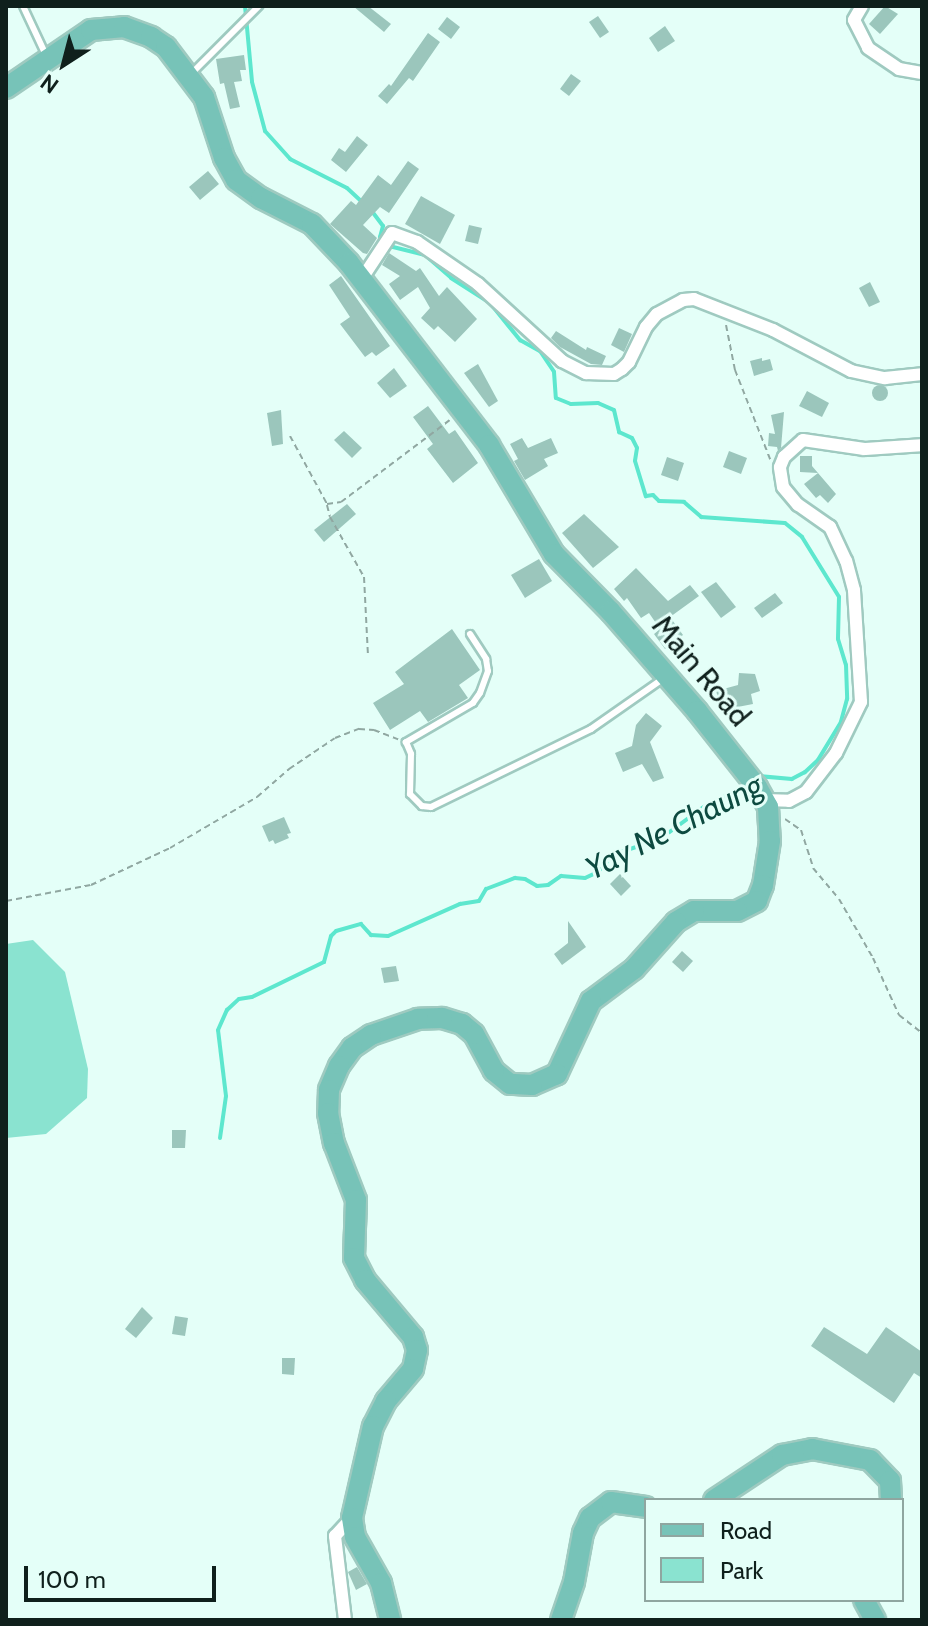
<!DOCTYPE html>
<html>
<head>
<meta charset="utf-8">
<style>
  body { margin:0 }
  #map { position:relative; width:928px; height:1626px; overflow:hidden; background:#e4fff8; font-family:Cabin,sans-serif }
  div>[style] { position:absolute }
  .green>* { inset:0; background:#8ae3d0 }
  .stream>* { height:4px; margin:-2px; padding:0 2px; transform-origin:2px; border-radius:2px; background:#5de7ce }
  .building>* { inset:0; background:#9bc6bc }
  .round { border-radius:50% }
  .path>* { height:2px; margin-top:-1px; transform-origin:0; background:repeating-linear-gradient(90deg,#90a7a1 0 6px,transparent 0 10px) }
  .roads { filter:drop-shadow(2px 0 #9fcac0) drop-shadow(-2px 0 #9fcac0) drop-shadow(0 2px #9fcac0) drop-shadow(0 -2px #9fcac0) }
  .lane>* { height:6px; margin:-3px; padding:0 3px; transform-origin:3px; border-radius:3px; background:#fff }
  .street>* { height:12px; margin:-6px; padding:0 6px; transform-origin:6px; border-radius:6px; background:#fff }
  .primary>* { height:20px; margin:-10px; padding:0 10px; transform-origin:10px; border-radius:10px; background:#77c3b8 }
  span { translate:-50% -50%; white-space:nowrap; text-align:center; line-height:1.15; -webkit-text-stroke:6px #e4fff8; paint-order:stroke }
  .street-label { font-size:30px; color:#0f201c }
  .water-label { font-size:32px; color:#0d4a40; font-style:italic }
  .frame { position:absolute; inset:0; border:8px solid #0f201c; pointer-events:none }
  .legend { position:absolute; left:644px; top:1498px; width:260px; height:104px; box-sizing:border-box; background:#e4fff8; border:2px solid #8fa6a0; margin:0; padding:10px 14px; list-style:none; font-size:24px; color:#0f201c }
  .legend li { display:flex; align-items:center; gap:16px; height:40px }
  .legend b { width:40px; border:2px solid #8fa6a0 }
  .north { position:absolute; left:24px; top:24px; width:80px; height:80px; -webkit-text-stroke:6px #e4fff8; paint-order:stroke; rotate:216deg; font-size:22px; font-weight:700; line-height:32px; text-align:center; color:#0f201c }
  .north::after { content:''; display:block; margin:auto; width:28px; height:36px; background:#0f201c; clip-path:polygon(50% 0,100% 100%,50% 72%,0 100%) }
  .scale { position:absolute; left:24px; top:1566px; width:192px; height:36px; box-sizing:border-box; border:4px solid #0f201c; border-top:0; padding-left:10px; font-size:24px; line-height:28px; white-space:nowrap; color:#0f201c; -webkit-text-stroke:6px #e4fff8; paint-order:stroke }
</style>
</head>
<body>
<div id="map">
  <div class="green">
    <i style="clip-path:polygon(33px 940px,65px 972px,88px 1069px,87px 1098px,46px 1134px,6px 1138px,6px 944px)"></i>
  </div>
  <div class="stream">
    <i style="left:245px;top:6px;width:76px;rotate:84.7deg"></i>
    <i style="left:252px;top:82px;width:51px;rotate:75.1deg"></i>
    <i style="left:265px;top:131px;width:38px;rotate:48deg"></i>
    <i style="left:290px;top:159px;width:64px;rotate:27deg"></i>
    <i style="left:347px;top:188px;width:21px;rotate:43deg"></i>
    <i style="left:371px;top:210px;width:20px;rotate:53deg"></i>
    <i style="left:383px;top:226px;width:11px;rotate:105deg"></i>
    <i style="left:380px;top:237px;width:16px;rotate:38deg"></i>
    <i style="left:393px;top:247px;width:33px;rotate:14deg"></i>
    <i style="left:425px;top:255px;width:35px;rotate:41deg"></i>
    <i style="left:451px;top:278px;width:46px;rotate:32.7deg"></i>
    <i style="left:490px;top:303px;width:48px;rotate:51deg"></i>
    <i style="left:520px;top:340px;width:23px;rotate:29deg"></i>
    <i style="left:540px;top:351px;width:25px;rotate:56deg"></i>
    <i style="left:554px;top:372px;width:26px;rotate:86deg"></i>
    <i style="left:556px;top:398px;width:16px;rotate:22deg"></i>
    <i style="left:571px;top:404px;width:27px;rotate:-2deg"></i>
    <i style="left:598px;top:403px;width:17px;rotate:24deg"></i>
    <i style="left:614px;top:410px;width:23px;rotate:77deg"></i>
    <i style="left:619px;top:432px;width:14px;rotate:25deg"></i>
    <i style="left:632px;top:438px;width:11px;rotate:63deg"></i>
    <i style="left:637px;top:448px;width:13px;rotate:99deg"></i>
    <i style="left:635px;top:461px;width:37px;rotate:73deg"></i>
    <i style="left:646px;top:496px;width:7px;rotate:-8deg"></i>
    <i style="left:653px;top:495px;width:8px;rotate:45deg"></i>
    <i style="left:659px;top:501px;width:25px;rotate:2deg"></i>
    <i style="left:684px;top:502px;width:23px;rotate:41deg"></i>
    <i style="left:701px;top:517px;width:84px;rotate:4.1deg"></i>
    <i style="left:785px;top:523px;width:22px;rotate:39deg"></i>
    <i style="left:802px;top:537px;width:70px;rotate:58.3deg"></i>
    <i style="left:839px;top:597px;width:42px;rotate:91.4deg"></i>
    <i style="left:838px;top:639px;width:27px;rotate:73deg"></i>
    <i style="left:846px;top:665px;width:34px;rotate:88deg"></i>
    <i style="left:847px;top:699px;width:24px;rotate:105deg"></i>
    <i style="left:841px;top:722px;width:44px;rotate:121.2deg"></i>
    <i style="left:818px;top:760px;width:18px;rotate:137deg"></i>
    <i style="left:805px;top:772px;width:15px;rotate:152deg"></i>
    <i style="left:792px;top:779px;width:34px;rotate:-175deg"></i>
    <i style="left:220px;top:1138px;width:42px;rotate:-81.9deg"></i>
    <i style="left:226px;top:1096px;width:66px;rotate:-96.9deg"></i>
    <i style="left:218px;top:1030px;width:22px;rotate:-66deg"></i>
    <i style="left:227px;top:1010px;width:16px;rotate:-43deg"></i>
    <i style="left:239px;top:999px;width:13px;rotate:-9deg"></i>
    <i style="left:252px;top:997px;width:80px;rotate:-25.9deg"></i>
    <i style="left:324px;top:962px;width:27px;rotate:-75deg"></i>
    <i style="left:331px;top:936px;width:7px;rotate:-45deg"></i>
    <i style="left:336px;top:931px;width:26px;rotate:-16deg"></i>
    <i style="left:361px;top:924px;width:15px;rotate:48deg"></i>
    <i style="left:371px;top:935px;width:17px;rotate:3deg"></i>
    <i style="left:388px;top:936px;width:79px;rotate:-24deg"></i>
    <i style="left:460px;top:904px;width:19px;rotate:-9deg"></i>
    <i style="left:479px;top:901px;width:14px;rotate:-60deg"></i>
    <i style="left:486px;top:889px;width:31px;rotate:-21deg"></i>
    <i style="left:515px;top:878px;width:10px;rotate:6deg"></i>
    <i style="left:525px;top:879px;width:14px;rotate:30deg"></i>
    <i style="left:537px;top:886px;width:11px;rotate:-5deg"></i>
    <i style="left:548px;top:885px;width:16px;rotate:-35deg"></i>
    <i style="left:561px;top:876px;width:24px;rotate:5deg"></i>
    <i style="left:585px;top:878px;width:14px;rotate:-25deg"></i>
    <i style="left:598px;top:872px;width:25px;rotate:-47deg"></i>
    <i style="left:615px;top:854px;width:47px;rotate:-18.4deg"></i>
    <i style="left:660px;top:839px;width:56px;rotate:-36.3deg"></i>
    <i style="left:705px;top:806px;width:48px;rotate:-27.1deg"></i>
  </div>
  <div class="building">
    <i style="clip-path:polygon(353px 6px,368px 6px,391px 24px,384px 32px)"></i>
    <i style="clip-path:polygon(885px 6px,898px 14px,880px 34px,869px 24px)"></i>
    <i style="clip-path:polygon(598px 16px,609px 32px,600px 38px,589px 22px)"></i>
    <i style="clip-path:polygon(447px 17px,460px 27px,451px 39px,438px 29px)"></i>
    <i style="clip-path:polygon(665px 26px,675px 41px,658px 52px,649px 38px)"></i>
    <i style="clip-path:polygon(428px 33px,440px 42px,413px 81px,409px 78px,387px 104px,378px 96px,389px 84px,391px 86px)"></i>
    <i style="clip-path:polygon(244px 55px,246px 70px,240px 70px,242px 81px,234px 82px,240px 107px,230px 109px,224px 83px,220px 84px,216px 59px)"></i>
    <i style="clip-path:polygon(571px 74px,581px 81px,569px 96px,560px 89px)"></i>
    <i style="clip-path:polygon(357px 136px,368px 145px,346px 172px,331px 160px,339px 148px,345px 152px)"></i>
    <i style="clip-path:polygon(408px 161px,419px 169px,389px 213px,380px 207px,363px 225px,377px 238px,367px 254px,363px 253px,330px 224px,351px 201px,356px 205px,378px 175px,391px 185px)"></i>
    <i style="clip-path:polygon(208px 171px,219px 184px,200px 200px,189px 187px)"></i>
    <i style="clip-path:polygon(421px 196px,455px 215px,440px 244px,405px 224px)"></i>
    <i style="clip-path:polygon(469px 225px,482px 228px,478px 244px,465px 241px)"></i>
    <i style="clip-path:polygon(389px 253px,416px 271px,420px 268px,439px 296px,447px 287px,477px 319px,455px 342px,438px 326px,434px 330px,421px 318px,430px 308px,418px 287px,400px 300px,389px 284px,400px 276px,382px 265px)"></i>
    <i style="clip-path:polygon(341px 276px,390px 346px,376px 356px,372px 352px,365px 357px,340px 324px,350px 317px,329px 285px)"></i>
    <i style="clip-path:polygon(870px 282px,880px 302px,869px 307px,859px 288px)"></i>
    <i style="clip-path:polygon(619px 328px,632px 334px,624px 352px,611px 345px)"></i>
    <i style="clip-path:polygon(556px 331px,586px 350px,587px 347px,606px 356px,602px 365px,591px 364px,560px 347px,551px 338px)"></i>
    <i style="clip-path:polygon(762px 358px,762px 361px,770px 359px,773px 370px,754px 376px,750px 361px)"></i>
    <i style="clip-path:polygon(478px 364px,498px 401px,489px 407px,464px 373px)"></i>
    <i style="clip-path:polygon(394px 368px,407px 386px,390px 398px,377px 383px)"></i>
    <i class="round" style="left:872px;top:385px;width:16px;height:16px"></i>
    <i style="clip-path:polygon(807px 391px,829px 403px,822px 417px,799px 406px)"></i>
    <i style="clip-path:polygon(428px 406px,449px 434px,455px 430px,478px 463px,453px 483px,427px 449px,433px 444px,413px 417px)"></i>
    <i style="clip-path:polygon(281px 410px,283px 444px,272px 446px,267px 413px)"></i>
    <i style="clip-path:polygon(784px 412px,781px 448px,778px 451px,777px 447px,768px 446px,769px 433px,775px 434px,771px 415px)"></i>
    <i style="clip-path:polygon(344px 431px,362px 448px,352px 458px,334px 440px)"></i>
    <i style="clip-path:polygon(522px 438px,528px 448px,551px 438px,558px 453px,544px 459px,548px 466px,525px 480px,514px 461px,518px 459px,510px 444px)"></i>
    <i style="clip-path:polygon(729px 451px,747px 458px,741px 474px,723px 467px)"></i>
    <i style="clip-path:polygon(800px 456px,812px 456px,812px 466px,818px 473px,800px 472px)"></i>
    <i style="clip-path:polygon(667px 457px,684px 463px,678px 481px,661px 475px)"></i>
    <i style="clip-path:polygon(818px 473px,836px 494px,828px 503px,820px 495px,816px 498px,804px 484px)"></i>
    <i style="clip-path:polygon(347px 504px,356px 514px,324px 542px,314px 530px)"></i>
    <i style="clip-path:polygon(584px 514px,619px 547px,593px 568px,562px 533px)"></i>
    <i style="clip-path:polygon(539px 559px,552px 581px,525px 598px,511px 575px)"></i>
    <i style="clip-path:polygon(636px 568px,668px 601px,690px 585px,699px 596px,670px 617px,683px 635px,665px 649px,654px 634px,660px 629px,649px 613px,641px 618px,627px 598px,624px 601px,614px 589px)"></i>
    <i style="clip-path:polygon(716px 582px,736px 607px,721px 618px,701px 592px)"></i>
    <i style="clip-path:polygon(775px 593px,783px 603px,762px 618px,754px 608px)"></i>
    <i style="clip-path:polygon(452px 629px,480px 670px,459px 685px,468px 698px,428px 722px,420px 711px,390px 730px,373px 703px,404px 684px,395px 672px)"></i>
    <i style="clip-path:polygon(739px 673px,755px 674px,760px 691px,751px 694px,753px 704px,722px 710px,716px 691px,738px 685px)"></i>
    <i style="clip-path:polygon(646px 713px,662px 726px,650px 742px,664px 778px,653px 782px,642px 764px,623px 772px,615px 753px,632px 746px,636px 725px)"></i>
    <i style="clip-path:polygon(284px 817px,291px 833px,287px 834px,289px 838px,275px 844px,273px 840px,269px 842px,262px 826px)"></i>
    <i style="clip-path:polygon(620px 874px,631px 886px,621px 896px,610px 884px)"></i>
    <i style="clip-path:polygon(568px 921px,586px 947px,562px 965px,554px 954px,568px 943px)"></i>
    <i style="clip-path:polygon(682px 951px,693px 961px,683px 972px,672px 962px)"></i>
    <i style="clip-path:polygon(396px 966px,399px 981px,384px 983px,381px 968px)"></i>
    <i style="clip-path:polygon(172px 1130px,186px 1130px,185px 1148px,172px 1148px)"></i>
    <i style="clip-path:polygon(142px 1307px,153px 1318px,136px 1338px,125px 1329px)"></i>
    <i style="clip-path:polygon(175px 1316px,188px 1318px,185px 1336px,172px 1334px)"></i>
    <i style="clip-path:polygon(824px 1327px,867px 1354px,886px 1327px,922px 1352px,922px 1378px,914px 1373px,894px 1403px,811px 1346px)"></i>
    <i style="clip-path:polygon(282px 1358px,295px 1358px,294px 1375px,282px 1374px)"></i>
    <i style="clip-path:polygon(357px 1567px,367px 1584px,356px 1590px,348px 1572px)"></i>
  </div>
  <div class="path">
    <i style="left:726px;top:325px;width:46px;rotate:78.7deg"></i>
    <i style="left:735px;top:370px;width:96px;rotate:68.5deg"></i>
    <i style="left:290px;top:436px;width:77px;rotate:61.4deg"></i>
    <i style="left:327px;top:504px;width:14px;rotate:-8deg"></i>
    <i style="left:341px;top:502px;width:136px;rotate:-37deg"></i>
    <i style="left:327px;top:505px;width:12px;rotate:76deg"></i>
    <i style="left:330px;top:517px;width:69px;rotate:60.5deg"></i>
    <i style="left:364px;top:577px;width:78px;rotate:87.1deg"></i>
    <i style="left:785px;top:819px;width:19px;rotate:35deg"></i>
    <i style="left:801px;top:830px;width:40px;rotate:72deg"></i>
    <i style="left:813px;top:868px;width:40px;rotate:50deg"></i>
    <i style="left:839px;top:899px;width:68px;rotate:60deg"></i>
    <i style="left:873px;top:958px;width:63px;rotate:65.5deg"></i>
    <i style="left:899px;top:1015px;width:29px;rotate:38deg"></i>
    <i style="left:6px;top:901px;width:86px;rotate:-10.7deg"></i>
    <i style="left:91px;top:885px;width:87px;rotate:-25.1deg"></i>
    <i style="left:170px;top:848px;width:101px;rotate:-30.4deg"></i>
    <i style="left:257px;top:797px;width:43px;rotate:-41.2deg"></i>
    <i style="left:289px;top:769px;width:55px;rotate:-34deg"></i>
    <i style="left:335px;top:738px;width:26px;rotate:-21deg"></i>
    <i style="left:359px;top:729px;width:15px;rotate:4deg"></i>
    <i style="left:374px;top:730px;width:26px;rotate:21deg"></i>
  </div>
  <div class="roads">
    <div class="lane">
      <i style="left:23px;top:6px;width:54px;rotate:64.9deg"></i>
      <i style="left:190px;top:75px;width:98px;rotate:-45deg"></i>
      <i style="left:470px;top:634px;width:30px;rotate:57deg"></i>
      <i style="left:486px;top:659px;width:12px;rotate:81deg"></i>
      <i style="left:488px;top:671px;width:23px;rotate:110deg"></i>
      <i style="left:480px;top:693px;width:12px;rotate:125deg"></i>
      <i style="left:473px;top:703px;width:78px;rotate:149.8deg"></i>
      <i style="left:406px;top:742px;width:13px;rotate:67deg"></i>
      <i style="left:411px;top:754px;width:40px;rotate:91.4deg"></i>
      <i style="left:410px;top:794px;width:17px;rotate:45deg"></i>
      <i style="left:422px;top:806px;width:9px;rotate:6deg"></i>
      <i style="left:431px;top:807px;width:178px;rotate:-26deg"></i>
      <i style="left:591px;top:729px;width:89px;rotate:-34.9deg"></i>
    </div>
    <div class="street">
      <i style="left:862px;top:6px;width:16px;rotate:120deg"></i>
      <i style="left:854px;top:20px;width:31px;rotate:63deg"></i>
      <i style="left:868px;top:48px;width:37px;rotate:34deg"></i>
      <i style="left:899px;top:69px;width:23px;rotate:10deg"></i>
      <i style="left:361px;top:280px;width:56px;rotate:-56.6deg"></i>
      <i style="left:392px;top:233px;width:27px;rotate:20deg"></i>
      <i style="left:417px;top:242px;width:74px;rotate:34.5deg"></i>
      <i style="left:478px;top:284px;width:114px;rotate:42.5deg"></i>
      <i style="left:562px;top:361px;width:27px;rotate:27deg"></i>
      <i style="left:586px;top:373px;width:28px;rotate:2deg"></i>
      <i style="left:614px;top:374px;width:9px;rotate:-32deg"></i>
      <i style="left:622px;top:369px;width:10px;rotate:-45deg"></i>
      <i style="left:629px;top:362px;width:39px;rotate:-64deg"></i>
      <i style="left:646px;top:327px;width:17px;rotate:-50deg"></i>
      <i style="left:657px;top:314px;width:30px;rotate:-28deg"></i>
      <i style="left:683px;top:300px;width:11px;rotate:-5deg"></i>
      <i style="left:694px;top:299px;width:85px;rotate:21.4deg"></i>
      <i style="left:773px;top:330px;width:88px;rotate:27.7deg"></i>
      <i style="left:851px;top:371px;width:35px;rotate:12deg"></i>
      <i style="left:885px;top:378px;width:37px;rotate:-6deg"></i>
      <i style="left:765px;top:800px;width:24px;rotate:2deg"></i>
      <i style="left:789px;top:801px;width:19px;rotate:-28deg"></i>
      <i style="left:806px;top:792px;width:49px;rotate:-52.4deg"></i>
      <i style="left:836px;top:753px;width:57px;rotate:-63.9deg"></i>
      <i style="left:861px;top:702px;width:112px;rotate:-93.6deg"></i>
      <i style="left:854px;top:590px;width:30px;rotate:-105deg"></i>
      <i style="left:846px;top:561px;width:38px;rotate:-115deg"></i>
      <i style="left:830px;top:527px;width:39px;rotate:-145deg"></i>
      <i style="left:798px;top:505px;width:23px;rotate:-130deg"></i>
      <i style="left:783px;top:487px;width:20px;rotate:-99deg"></i>
      <i style="left:780px;top:467px;width:11px;rotate:-68deg"></i>
      <i style="left:784px;top:457px;width:25px;rotate:-42deg"></i>
      <i style="left:803px;top:440px;width:62px;rotate:8.4deg"></i>
      <i style="left:864px;top:449px;width:58px;rotate:-3.9deg"></i>
      <i style="left:345px;top:1620px;width:85px;rotate:-96.8deg"></i>
      <i style="left:335px;top:1536px;width:25px;rotate:-47deg"></i>
    </div>
    <div class="primary">
      <i style="left:6px;top:88px;width:103px;rotate:-34.3deg"></i>
      <i style="left:91px;top:30px;width:33px;rotate:-5deg"></i>
      <i style="left:124px;top:27px;width:29px;rotate:20deg"></i>
      <i style="left:151px;top:37px;width:18px;rotate:34deg"></i>
      <i style="left:166px;top:47px;width:63px;rotate:52.8deg"></i>
      <i style="left:204px;top:97px;width:64px;rotate:71.8deg"></i>
      <i style="left:224px;top:158px;width:25px;rotate:61deg"></i>
      <i style="left:236px;top:180px;width:31px;rotate:36deg"></i>
      <i style="left:261px;top:198px;width:57px;rotate:27deg"></i>
      <i style="left:312px;top:224px;width:54px;rotate:46.5deg"></i>
      <i style="left:349px;top:263px;width:230px;rotate:52.4deg"></i>
      <i style="left:489px;top:445px;width:127px;rotate:59.2deg"></i>
      <i style="left:554px;top:554px;width:81px;rotate:45.5deg"></i>
      <i style="left:611px;top:612px;width:131px;rotate:49deg"></i>
      <i style="left:697px;top:711px;width:97px;rotate:51.7deg"></i>
      <i style="left:757px;top:787px;width:23px;rotate:61deg"></i>
      <i style="left:768px;top:807px;width:34px;rotate:87deg"></i>
      <i style="left:770px;top:841px;width:45px;rotate:99deg"></i>
      <i style="left:763px;top:885px;width:17px;rotate:111deg"></i>
      <i style="left:757px;top:901px;width:22px;rotate:153deg"></i>
      <i style="left:737px;top:911px;width:43px;rotate:180deg"></i>
      <i style="left:694px;top:911px;width:21px;rotate:149deg"></i>
      <i style="left:676px;top:922px;width:63px;rotate:131.8deg"></i>
      <i style="left:634px;top:969px;width:54px;rotate:143.3deg"></i>
      <i style="left:591px;top:1001px;width:81px;rotate:115deg"></i>
      <i style="left:557px;top:1074px;width:27px;rotate:156deg"></i>
      <i style="left:532px;top:1085px;width:22px;rotate:-177deg"></i>
      <i style="left:510px;top:1084px;width:21px;rotate:-141deg"></i>
      <i style="left:494px;top:1071px;width:42px;rotate:-118.4deg"></i>
      <i style="left:474px;top:1034px;width:16px;rotate:-140deg"></i>
      <i style="left:462px;top:1024px;width:21px;rotate:-163deg"></i>
      <i style="left:442px;top:1018px;width:24px;rotate:178deg"></i>
      <i style="left:418px;top:1019px;width:50px;rotate:161.2deg"></i>
      <i style="left:371px;top:1035px;width:23px;rotate:146deg"></i>
      <i style="left:352px;top:1048px;width:22px;rotate:126deg"></i>
      <i style="left:339px;top:1066px;width:26px;rotate:113deg"></i>
      <i style="left:329px;top:1090px;width:23px;rotate:92deg"></i>
      <i style="left:328px;top:1113px;width:31px;rotate:79deg"></i>
      <i style="left:334px;top:1143px;width:61px;rotate:68.9deg"></i>
      <i style="left:356px;top:1200px;width:58px;rotate:92deg"></i>
      <i style="left:354px;top:1258px;width:25px;rotate:63deg"></i>
      <i style="left:365px;top:1280px;width:75px;rotate:49.9deg"></i>
      <i style="left:413px;top:1337px;width:14px;rotate:73deg"></i>
      <i style="left:417px;top:1350px;width:19px;rotate:102deg"></i>
      <i style="left:413px;top:1369px;width:42px;rotate:130.2deg"></i>
      <i style="left:386px;top:1401px;width:28px;rotate:117deg"></i>
      <i style="left:373px;top:1426px;width:94px;rotate:102.9deg"></i>
      <i style="left:352px;top:1518px;width:19px;rotate:81deg"></i>
      <i style="left:355px;top:1537px;width:53px;rotate:60.5deg"></i>
      <i style="left:381px;top:1583px;width:38px;rotate:76deg"></i>
      <i style="left:714px;top:1500px;width:82px;rotate:-33.5deg"></i>
      <i style="left:782px;top:1455px;width:31px;rotate:-11deg"></i>
      <i style="left:812px;top:1449px;width:59px;rotate:10.7deg"></i>
      <i style="left:870px;top:1460px;width:29px;rotate:46deg"></i>
      <i style="left:890px;top:1481px;width:19px;rotate:87deg"></i>
      <i style="left:864px;top:1600px;width:23px;rotate:61deg"></i>
      <i style="left:561px;top:1620px;width:40px;rotate:-71.1deg"></i>
      <i style="left:574px;top:1582px;width:50px;rotate:-79.6deg"></i>
      <i style="left:583px;top:1533px;width:17px;rotate:-65deg"></i>
      <i style="left:590px;top:1518px;width:26px;rotate:-37deg"></i>
      <i style="left:611px;top:1502px;width:35px;rotate:8deg"></i>
    </div>
  </div>
  <div class="street-label">
    <span style="left:701px;top:671px;rotate:50deg">Main Road</span>
  </div>
  <div class="water-label">
    <span style="left:674px;top:827px;rotate:-27deg">Yay Ne Chaung</span>
  </div>
  <div class="frame"></div>
  <ul class="legend">
  <li><b style="height:10px;background:#77c3b8"></b>Road</li>
  <li><b style="height:22px;background:#8ae3d0"></b>Park</li>
  </ul>
  <div class="north">N</div>
  <div class="scale">100 m</div>
</div>
</body>
</html>
